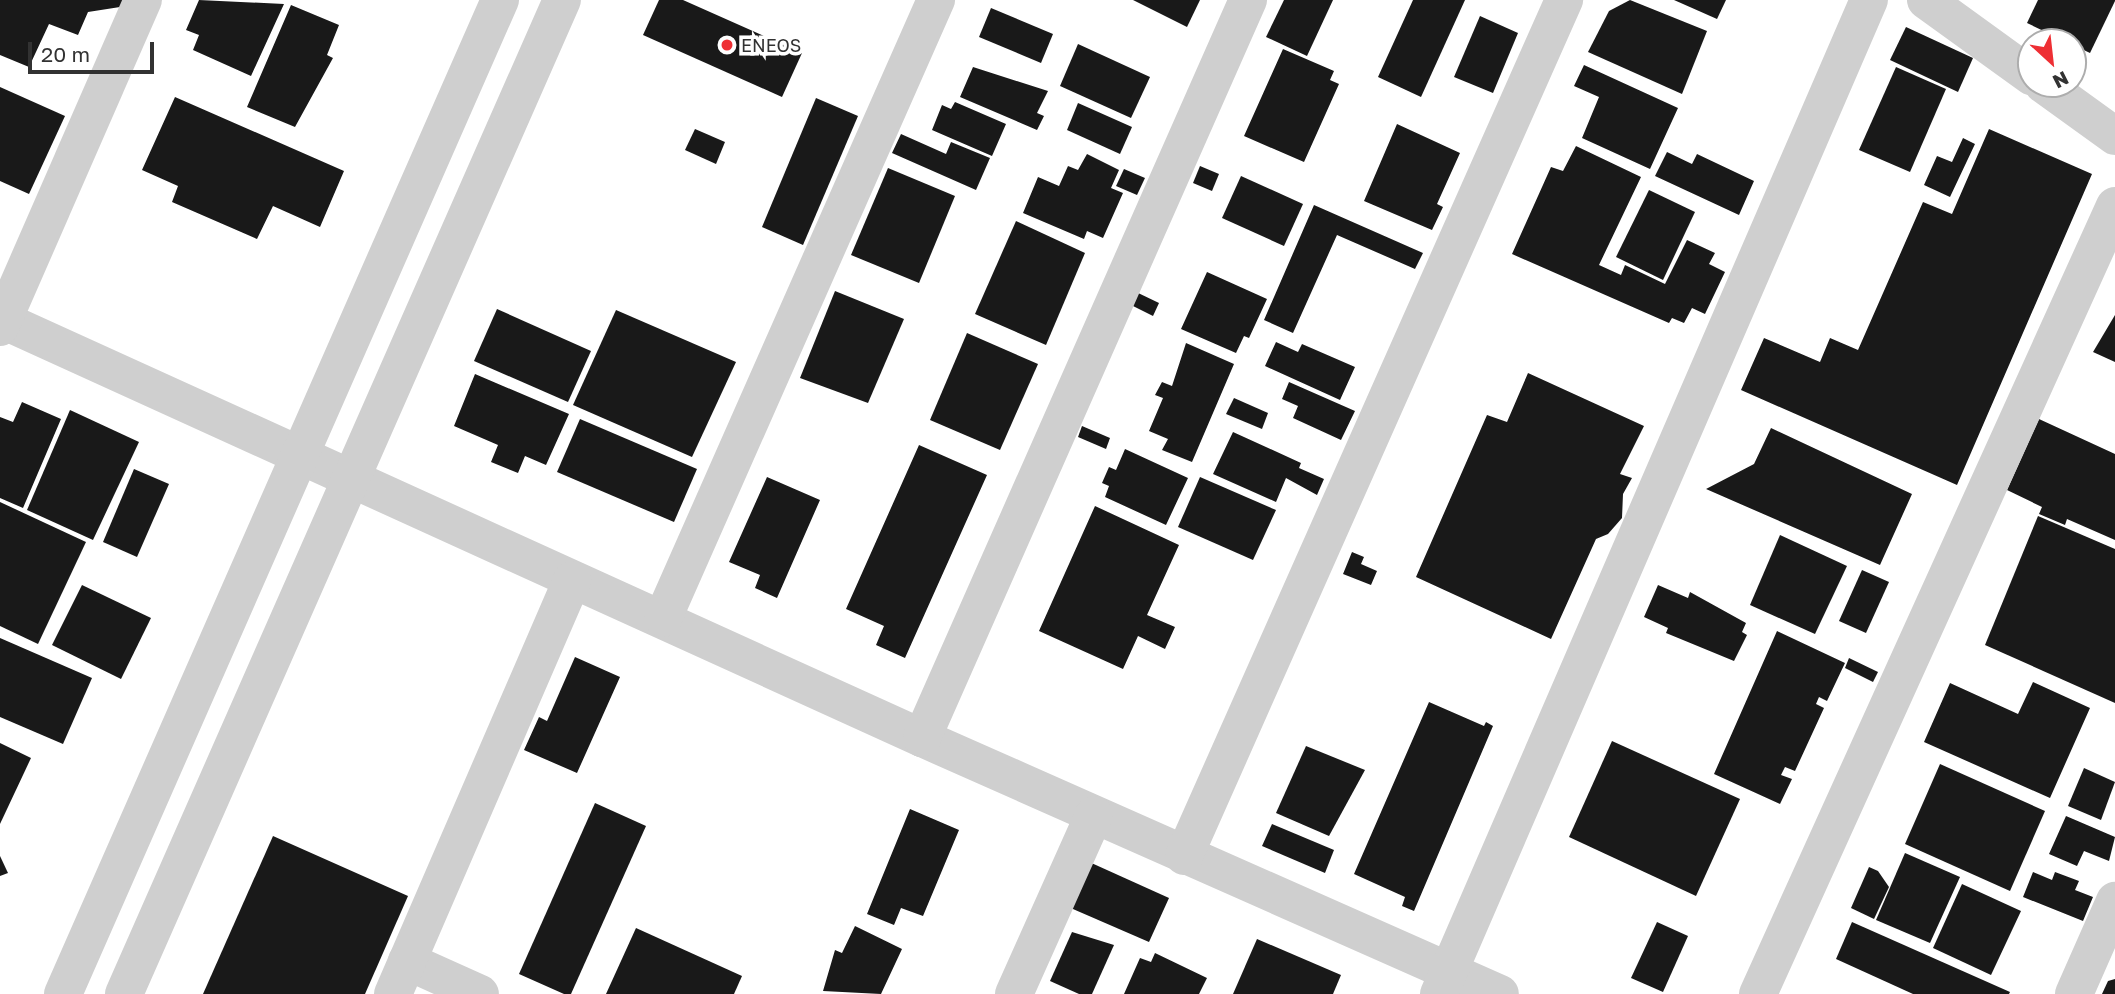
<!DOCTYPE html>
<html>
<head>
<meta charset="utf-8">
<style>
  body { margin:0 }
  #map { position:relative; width:2115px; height:994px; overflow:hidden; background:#fff; font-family:"Golos Text",sans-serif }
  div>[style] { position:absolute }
  .building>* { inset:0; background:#191919 }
  .minor>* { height:38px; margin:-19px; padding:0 19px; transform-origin:19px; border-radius:19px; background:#cfcfcf }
  .dots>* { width:19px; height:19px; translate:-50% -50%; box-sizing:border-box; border:4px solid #fff; border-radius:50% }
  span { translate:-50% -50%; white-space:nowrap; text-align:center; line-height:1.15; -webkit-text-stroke:7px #fff; paint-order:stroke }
  .poi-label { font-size:18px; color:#323232 }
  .left { translate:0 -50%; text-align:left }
  .north { position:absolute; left:2017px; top:28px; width:70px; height:70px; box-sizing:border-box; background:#fff; border:2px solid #adadad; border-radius:50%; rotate:153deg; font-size:19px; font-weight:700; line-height:28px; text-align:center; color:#323232 }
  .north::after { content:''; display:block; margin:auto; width:24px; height:32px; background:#ee2f34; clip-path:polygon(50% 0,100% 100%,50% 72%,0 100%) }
  .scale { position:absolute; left:28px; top:42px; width:126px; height:32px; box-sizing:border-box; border:4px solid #323232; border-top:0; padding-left:9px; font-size:21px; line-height:24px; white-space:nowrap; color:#323232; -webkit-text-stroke:5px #fff; paint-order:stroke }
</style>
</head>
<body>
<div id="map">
  <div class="building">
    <i style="clip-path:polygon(0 0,123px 0,120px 7px,88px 12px,78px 35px,49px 24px,29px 67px,0 55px)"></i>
    <i style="clip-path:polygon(199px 0,284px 4px,251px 76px,193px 50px,199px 35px,186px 30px)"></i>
    <i style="clip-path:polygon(659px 0,683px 0,802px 53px,782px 97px,643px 35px)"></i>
    <i style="clip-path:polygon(1133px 0,1200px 0,1187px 27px)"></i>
    <i style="clip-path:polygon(1284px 0,1333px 0,1307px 56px,1266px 37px)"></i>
    <i style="clip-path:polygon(1413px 0,1465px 0,1421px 97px,1378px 77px)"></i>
    <i style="clip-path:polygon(1630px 0,1707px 31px,1682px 94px,1588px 52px,1609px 11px)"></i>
    <i style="clip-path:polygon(1674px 0,1726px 0,1717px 19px)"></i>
    <i style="clip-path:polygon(2038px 0,2115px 0,2115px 1px,2090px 53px,2027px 23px)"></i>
    <i style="clip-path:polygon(291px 5px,339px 25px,327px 55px,333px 58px,295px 127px,247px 107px)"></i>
    <i style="clip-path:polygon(991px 8px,1053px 34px,1041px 63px,979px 37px)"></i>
    <i style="clip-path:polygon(1480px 16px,1518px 33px,1493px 93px,1454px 77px)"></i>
    <i style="clip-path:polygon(1906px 27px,1973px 58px,1958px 92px,1890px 60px)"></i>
    <i style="clip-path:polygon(1078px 44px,1150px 77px,1131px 118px,1060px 86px)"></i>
    <i style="clip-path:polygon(1283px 49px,1334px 71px,1330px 80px,1339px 84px,1304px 162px,1244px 136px)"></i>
    <i style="clip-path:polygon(1584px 65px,1678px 108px,1650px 169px,1582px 138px,1599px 97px,1574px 86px)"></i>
    <i style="clip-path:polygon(973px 67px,1048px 91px,1037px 113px,1044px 116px,1037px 130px,960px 97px)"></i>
    <i style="clip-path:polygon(1896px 67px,1946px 89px,1910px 172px,1859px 150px)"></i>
    <i style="clip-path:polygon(0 87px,65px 116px,29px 194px,0 181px)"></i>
    <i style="clip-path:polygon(175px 97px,344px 171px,320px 227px,273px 206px,257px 239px,172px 202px,178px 186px,142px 170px)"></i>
    <i style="clip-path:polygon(816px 98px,858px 116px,803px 245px,762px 227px)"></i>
    <i style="clip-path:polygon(955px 102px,1006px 124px,992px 156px,932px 130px,942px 105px,951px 109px)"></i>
    <i style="clip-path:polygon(1078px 103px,1132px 127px,1120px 154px,1067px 130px)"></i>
    <i style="clip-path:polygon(1397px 124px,1460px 153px,1437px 204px,1443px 207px,1432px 230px,1364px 201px)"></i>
    <i style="clip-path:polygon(695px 129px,725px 142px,716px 164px,685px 150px)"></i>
    <i style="clip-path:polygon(1989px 129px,2092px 174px,1957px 485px,1741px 390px,1764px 338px,1820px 362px,1830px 338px,1858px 350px,1923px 202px,1952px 214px)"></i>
    <i style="clip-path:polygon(901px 134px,946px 154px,951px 142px,990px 158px,976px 190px,892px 153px)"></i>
    <i style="clip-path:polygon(1963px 138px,1975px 144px,1950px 197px,1924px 185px,1937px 156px,1952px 162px)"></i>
    <i style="clip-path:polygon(1576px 146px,1641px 177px,1599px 265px,1621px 275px,1625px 265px,1665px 284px,1687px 240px,1715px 253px,1709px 264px,1725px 272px,1705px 314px,1692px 308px,1684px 323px,1672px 318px,1669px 323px,1512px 254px,1551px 167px,1563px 171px)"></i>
    <i style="clip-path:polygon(1667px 152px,1692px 164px,1697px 154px,1754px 181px,1739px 215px,1655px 176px)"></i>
    <i style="clip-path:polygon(1087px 154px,1119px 170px,1111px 188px,1123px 193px,1103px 238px,1087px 231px,1084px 239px,1023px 213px,1038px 177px,1059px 186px,1068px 166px,1078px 170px)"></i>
    <i style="clip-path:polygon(1200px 166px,1219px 174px,1212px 191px,1193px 183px)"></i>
    <i style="clip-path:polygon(888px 168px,955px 196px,919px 283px,851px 255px)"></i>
    <i style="clip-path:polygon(1124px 169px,1145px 178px,1137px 195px,1116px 186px)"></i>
    <i style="clip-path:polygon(1241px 176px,1303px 204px,1284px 246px,1222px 218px)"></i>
    <i style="clip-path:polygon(1649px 190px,1695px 212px,1663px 280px,1616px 257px)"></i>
    <i style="clip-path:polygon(1314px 205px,1423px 253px,1415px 269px,1337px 235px,1293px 333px,1264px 320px)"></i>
    <i style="clip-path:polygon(1016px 221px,1085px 253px,1046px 345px,975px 314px)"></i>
    <i style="clip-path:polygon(1207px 272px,1267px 299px,1249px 338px,1244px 336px,1236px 353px,1181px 329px)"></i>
    <i style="clip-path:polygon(835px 291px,904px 319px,868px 403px,800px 378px)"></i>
    <i style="clip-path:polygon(1134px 291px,1159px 303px,1153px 316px,1129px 304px)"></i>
    <i style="clip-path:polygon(497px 309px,591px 351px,568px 402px,474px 361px)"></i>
    <i style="clip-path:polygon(616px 310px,736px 362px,692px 457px,573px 405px)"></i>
    <i style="clip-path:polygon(2115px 315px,2115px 362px,2093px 352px)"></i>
    <i style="clip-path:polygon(967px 333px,1038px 364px,1000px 450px,930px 420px)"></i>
    <i style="clip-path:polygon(1276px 342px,1298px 352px,1302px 344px,1355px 367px,1340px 400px,1265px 366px)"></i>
    <i style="clip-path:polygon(1186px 343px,1234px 364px,1192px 462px,1162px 450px,1168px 439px,1149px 431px,1163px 398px,1155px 395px,1162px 382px,1172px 386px)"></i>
    <i style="clip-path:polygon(1528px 373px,1644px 426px,1620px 474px,1632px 478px,1623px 494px,1622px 518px,1608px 534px,1596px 539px,1551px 639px,1416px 577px,1487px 415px,1507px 422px)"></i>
    <i style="clip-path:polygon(475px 374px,569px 414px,546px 465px,525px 456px,518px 473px,491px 462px,498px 445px,454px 426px)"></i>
    <i style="clip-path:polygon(1289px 382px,1355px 411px,1341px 440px,1293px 418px,1298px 406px,1282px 399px)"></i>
    <i style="clip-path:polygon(1234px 398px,1268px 413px,1262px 429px,1226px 414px)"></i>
    <i style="clip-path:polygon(22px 402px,61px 419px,23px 508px,0 498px,0 417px,13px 422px)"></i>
    <i style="clip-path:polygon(70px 410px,139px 442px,93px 540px,27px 510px)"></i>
    <i style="clip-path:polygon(580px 419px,697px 469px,674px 522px,557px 472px)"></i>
    <i style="clip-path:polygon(2039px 419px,2115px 454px,2115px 540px,2067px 519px,2065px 525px,2039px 514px,2042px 507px,2007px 490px)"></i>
    <i style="clip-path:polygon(1082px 426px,1110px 438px,1106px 449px,1078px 437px)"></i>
    <i style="clip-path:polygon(1771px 428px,1912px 494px,1880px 565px,1706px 489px,1754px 464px)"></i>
    <i style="clip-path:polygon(1233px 432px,1301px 463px,1299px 468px,1324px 479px,1317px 495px,1286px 478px,1276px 502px,1213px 474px)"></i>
    <i style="clip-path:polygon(919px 445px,987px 475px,905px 658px,876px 645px,884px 626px,846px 609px)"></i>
    <i style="clip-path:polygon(1125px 449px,1188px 478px,1166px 525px,1105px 497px,1109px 486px,1102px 483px,1109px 467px,1116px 470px)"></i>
    <i style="clip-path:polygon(134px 469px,169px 484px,137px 557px,103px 542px)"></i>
    <i style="clip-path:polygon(767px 477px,820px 500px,777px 598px,755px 588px,760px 575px,729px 562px)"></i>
    <i style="clip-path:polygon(1200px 477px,1276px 510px,1253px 560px,1178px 527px)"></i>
    <i style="clip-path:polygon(0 502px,86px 542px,38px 644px,0 626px)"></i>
    <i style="clip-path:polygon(1095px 506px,1179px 545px,1147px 615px,1175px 627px,1165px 649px,1138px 636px,1123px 669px,1039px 631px)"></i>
    <i style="clip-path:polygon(2038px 516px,2115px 549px,2115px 703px,1985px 645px)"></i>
    <i style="clip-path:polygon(1780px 535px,1847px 566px,1815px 634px,1750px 605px)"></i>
    <i style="clip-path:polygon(1352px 552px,1364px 557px,1361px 564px,1377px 571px,1371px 585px,1343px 574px)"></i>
    <i style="clip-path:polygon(1862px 570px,1889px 582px,1866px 633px,1839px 621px)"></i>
    <i style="clip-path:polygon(82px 585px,151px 618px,121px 679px,52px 645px)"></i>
    <i style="clip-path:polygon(1658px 585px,1688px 598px,1690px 592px,1746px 623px,1742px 632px,1747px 635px,1734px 661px,1666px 633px,1668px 628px,1644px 617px)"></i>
    <i style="clip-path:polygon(1777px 631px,1845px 663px,1827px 701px,1819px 697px,1816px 704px,1824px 708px,1795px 771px,1785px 767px,1781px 775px,1792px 779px,1780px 804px,1714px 774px)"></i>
    <i style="clip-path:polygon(0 638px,92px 678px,63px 744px,0 717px)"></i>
    <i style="clip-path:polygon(575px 657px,620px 677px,577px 773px,524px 750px,539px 717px,547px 721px)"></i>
    <i style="clip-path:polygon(1849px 658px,1878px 672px,1873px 682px,1845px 668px)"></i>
    <i style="clip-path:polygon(2033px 682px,2090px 708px,2050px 798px,1924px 742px,1950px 683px,2018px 714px)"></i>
    <i style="clip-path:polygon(1429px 702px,1484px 726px,1486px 722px,1493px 726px,1414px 911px,1402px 906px,1405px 897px,1354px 874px)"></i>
    <i style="clip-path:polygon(1612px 741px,1740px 799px,1696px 896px,1569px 837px)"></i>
    <i style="clip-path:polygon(0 743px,31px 758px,0 824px)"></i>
    <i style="clip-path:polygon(1306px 746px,1365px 770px,1329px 836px,1276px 813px)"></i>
    <i style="clip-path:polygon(1940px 764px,2045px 811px,2010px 891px,1905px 844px)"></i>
    <i style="clip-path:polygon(2084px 768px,2115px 782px,2101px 820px,2068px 806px)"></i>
    <i style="clip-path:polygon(595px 803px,646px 826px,571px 994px,564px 994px,519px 974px)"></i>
    <i style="clip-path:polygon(910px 809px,959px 830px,923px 916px,901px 908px,894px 925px,867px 914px)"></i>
    <i style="clip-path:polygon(2066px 816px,2115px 837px,2109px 861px,2084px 851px,2077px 866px,2049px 854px)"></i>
    <i style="clip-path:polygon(1272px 824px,1334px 850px,1325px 873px,1262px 846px)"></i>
    <i style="clip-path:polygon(273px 836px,408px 896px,365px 994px,203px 994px)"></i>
    <i style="clip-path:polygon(1905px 853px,1960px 877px,1930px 943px,1876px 920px)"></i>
    <i style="clip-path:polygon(0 856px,8px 873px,0 876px)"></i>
    <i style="clip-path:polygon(1087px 861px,1169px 898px,1149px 942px,1066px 906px)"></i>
    <i style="clip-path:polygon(1869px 867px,1878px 871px,1889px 887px,1874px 919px,1851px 908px)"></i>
    <i style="clip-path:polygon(2033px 872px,2052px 880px,2055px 872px,2079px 881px,2075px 890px,2093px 897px,2083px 921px,2023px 897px)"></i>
    <i style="clip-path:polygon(1962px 884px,2021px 911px,1991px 975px,1933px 948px)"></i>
    <i style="clip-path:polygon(1657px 922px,1688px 936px,1663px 992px,1631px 978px)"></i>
    <i style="clip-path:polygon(1852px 922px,2010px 992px,2009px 994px,1913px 994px,1836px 959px)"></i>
    <i style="clip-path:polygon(855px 926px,902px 949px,881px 994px,823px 991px,835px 950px,842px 953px)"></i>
    <i style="clip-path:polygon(636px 928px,742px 976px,734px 994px,606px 994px)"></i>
    <i style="clip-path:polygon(1072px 932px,1114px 945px,1092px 994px,1079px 994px,1050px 981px)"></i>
    <i style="clip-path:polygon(1257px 939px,1341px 975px,1333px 994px,1233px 994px)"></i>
    <i style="clip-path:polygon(1155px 953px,1207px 978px,1199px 994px,1124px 994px,1140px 958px,1151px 962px)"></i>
    <i style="clip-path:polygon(2115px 979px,2115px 994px,2102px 994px,2108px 981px)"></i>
  </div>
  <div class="minor">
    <i style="left:1926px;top:0;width:130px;rotate:35.9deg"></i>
    <i style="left:2043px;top:84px;width:89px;rotate:35.8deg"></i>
    <i style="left:0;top:319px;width:1013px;rotate:24.44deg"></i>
    <i style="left:922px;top:738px;width:632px;rotate:23.89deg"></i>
    <i style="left:0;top:327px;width:357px;rotate:-66.4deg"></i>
    <i style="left:663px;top:618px;width:676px;rotate:-66.17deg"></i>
    <i style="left:922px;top:738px;width:807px;rotate:-66.17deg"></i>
    <i style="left:1184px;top:856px;width:937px;rotate:-66.06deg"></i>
    <i style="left:407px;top:961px;width:80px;rotate:24.3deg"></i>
    <i style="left:63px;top:994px;width:1086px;rotate:-66.27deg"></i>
    <i style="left:124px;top:994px;width:1086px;rotate:-66.22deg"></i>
    <i style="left:393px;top:994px;width:451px;rotate:-66.6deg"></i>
    <i style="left:1014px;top:994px;width:196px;rotate:-65.9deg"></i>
    <i style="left:1439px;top:994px;width:1083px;rotate:-66.61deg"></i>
    <i style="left:1758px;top:994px;width:865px;rotate:-65.63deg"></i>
    <i style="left:2074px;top:994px;width:102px;rotate:-66.2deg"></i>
  </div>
  <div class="dots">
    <i style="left:727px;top:45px;background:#ee2f34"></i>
  </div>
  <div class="poi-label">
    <span class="left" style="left:741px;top:45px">ENEOS</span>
  </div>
  <div class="north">N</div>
  <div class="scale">20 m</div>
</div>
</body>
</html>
